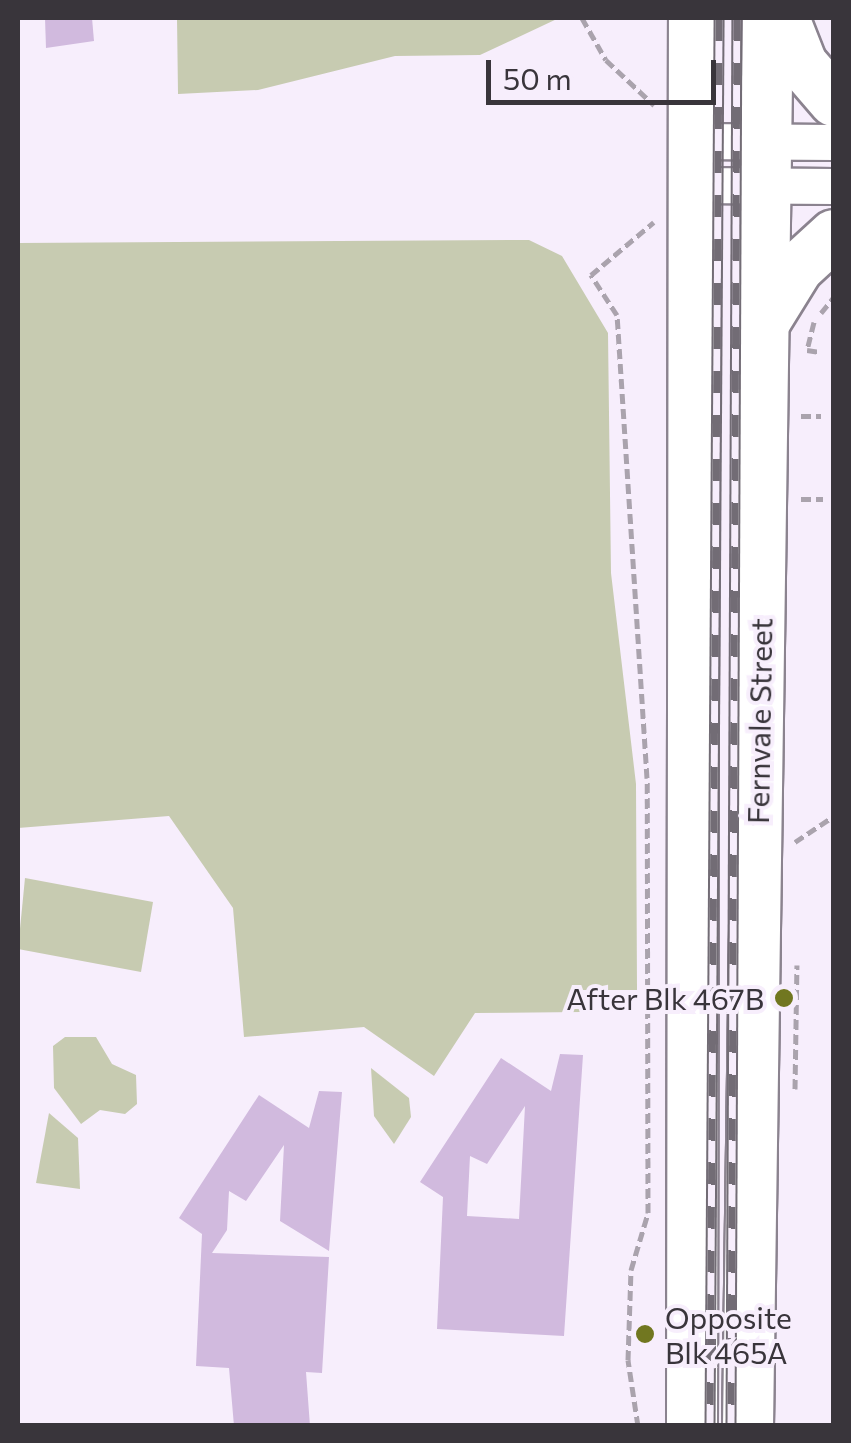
<!DOCTYPE html>
<html>
<head>
<meta charset="utf-8">
<style>
  body { margin:0 }
  #map { position:relative; width:851px; height:1443px; overflow:hidden; background:#f7eefc; font-family:Commissioner,sans-serif }
  div>[style] { position:absolute }
  .green>* { inset:0; background:#c7cbb1 }
  .building>* { inset:0; background:#d1bade }
  .path>* { height:5px; margin-top:-2.5px; transform-origin:0; background:repeating-linear-gradient(90deg,#aaa3ad 0 10px,transparent 0 15px) }
  .roads { filter:drop-shadow(2px 0 #8b838f) drop-shadow(-2px 0 #8b838f) drop-shadow(0 2px #8b838f) drop-shadow(0 -2px #8b838f) }
  .street>* { height:35px; margin:-17.5px; padding:0 17.5px; transform-origin:17.5px; border-radius:17.5px; background:#fff }
  .secondary>* { height:50px; margin:-25px; padding:0 25px; transform-origin:25px; border-radius:25px; background:#fff }
  .rail>* { height:11px; margin-top:-5.5px; transform-origin:0; background:repeating-linear-gradient(90deg,#f7eefc 0 22px,#726c75 0 44px); box-sizing:border-box; border-block:2px solid #726c75 }
  .dots>* { width:28px; height:28px; translate:-50% -50%; box-sizing:border-box; border:5px solid #f7eefc; border-radius:50% }
  span { translate:-50% -50%; white-space:nowrap; text-align:center; line-height:1.15; -webkit-text-stroke:8px #f7eefc; paint-order:stroke }
  .street-label { font-size:30px; color:#39353b }
  .poi-label { font-size:30px; color:#39353b }
  .right { translate:-100% -50%; text-align:right }
  .left { translate:0 -50%; text-align:left }
  .frame { position:absolute; inset:0; border:20px solid #39353b; pointer-events:none }
  .scale { position:absolute; left:486px; top:60px; width:230px; height:45px; box-sizing:border-box; border:5px solid #39353b; border-top:0; padding-left:12px; font-size:30px; line-height:35px; white-space:nowrap; color:#39353b; -webkit-text-stroke:8px #f7eefc; paint-order:stroke }
</style>
</head>
<body>
<div id="map">
  <div class="green">
    <i style="clip-path:polygon(177px 18px,559px 18px,480px 55px,395px 56px,258px 90px,178px 94px)"></i>
    <i style="clip-path:polygon(529px 240px,562px 256px,608px 333px,611px 573px,636px 784px,637px 990px,583px 990px,581px 1012px,475px 1013px,434px 1076px,364px 1027px,244px 1037px,233px 908px,169px 816px,18px 828px,18px 243px)"></i>
    <i style="clip-path:polygon(25px 878px,153px 902px,141px 972px,18px 949px)"></i>
    <i style="clip-path:polygon(65px 1037px,96px 1037px,112px 1064px,136px 1075px,137px 1104px,125px 1114px,100px 1110px,81px 1124px,54px 1088px,53px 1046px)"></i>
    <i style="clip-path:polygon(371px 1068px,409px 1098px,411px 1117px,394px 1144px,374px 1116px)"></i>
    <i style="clip-path:polygon(49px 1113px,78px 1138px,80px 1189px,36px 1183px)"></i>
  </div>
  <div class="building">
    <i style="clip-path:polygon(45px 18px,92px 18px,94px 41px,46px 48px)"></i>
    <i style="clip-path:polygon(evenodd,560px 1054px,583px 1055px,564px 1336px,437px 1329px,443px 1197px,420px 1182px,501px 1058px,551px 1091px,560px 1054px,525px 1106px,519px 1219px,467px 1216px,470px 1156px,487px 1164px,525px 1106px)"></i>
    <i style="clip-path:polygon(319px 1091px,342px 1092px,329px 1251px,280px 1221px,284px 1145px,246px 1201px,229px 1191px,227px 1230px,212px 1253px,329px 1257px,322px 1373px,306px 1372px,310px 1426px,234px 1426px,229px 1368px,196px 1366px,202px 1234px,179px 1218px,259px 1095px,309px 1128px)"></i>
  </div>
  <div class="path">
    <i style="left:582px;top:18px;width:48px;rotate:60.3deg"></i>
    <i style="left:606px;top:60px;width:66px;rotate:43.2deg"></i>
    <i style="left:821px;top:313px;width:21px;rotate:-51deg"></i>
    <i style="left:814px;top:322px;width:29px;rotate:104deg"></i>
    <i style="left:807px;top:350px;width:13px;rotate:9deg"></i>
    <i style="left:801px;top:416px;width:20px"></i>
    <i style="left:801px;top:499px;width:22px"></i>
    <i style="left:795px;top:842px;width:47px;rotate:-33.7deg"></i>
    <i style="left:795px;top:1089px;width:124px;rotate:-89.1deg"></i>
    <i style="left:638px;top:1426px;width:67px;rotate:-98.6deg"></i>
    <i style="left:628px;top:1360px;width:90px;rotate:-88.1deg"></i>
    <i style="left:631px;top:1270px;width:59px;rotate:-73.4deg"></i>
    <i style="left:648px;top:1213px;width:435px;rotate:-90.1deg"></i>
    <i style="left:647px;top:778px;width:464px;rotate:-93.7deg"></i>
    <i style="left:617px;top:315px;width:48px;rotate:-123deg"></i>
    <i style="left:591px;top:275px;width:82px;rotate:-40.1deg"></i>
  </div>
  <div class="roads">
    <div class="street">
      <i style="left:694px;top:141px;width:140px;rotate:0.4deg"></i>
      <i style="left:694px;top:185px;width:140px;rotate:0.4deg"></i>
    </div>
    <div class="secondary">
      <i style="left:784px;top:18px;width:49px;rotate:68.6deg"></i>
      <i style="left:802px;top:64px;width:49px;rotate:49.1deg"></i>
      <i style="left:766px;top:320px;width:61px;rotate:-58.4deg"></i>
      <i style="left:798px;top:268px;width:49px;rotate:-42.5deg"></i>
      <i style="left:692px;top:1426px;width:1408px;rotate:-89.92deg"></i>
      <i style="left:748px;top:1426px;width:1408px;rotate:-89.19deg"></i>
    </div>
  </div>
  <div class="rail">
    <i style="left:710px;top:1426px;width:1408px;rotate:-89.63deg"></i>
    <i style="left:731px;top:1426px;width:1408px;rotate:-89.76deg"></i>
  </div>
  <div class="dots">
    <i style="left:784px;top:998px;background:#717720"></i>
    <i style="left:645px;top:1334px;background:#717720"></i>
  </div>
  <div class="street-label">
    <span style="left:759px;top:721px;rotate:-89deg">Fernvale Street</span>
  </div>
  <div class="poi-label">
    <span class="right" style="left:764px;top:998px">After Blk 467B</span>
    <span class="left" style="left:665px;top:1334px">Opposite<br>Blk 465A</span>
  </div>
  <div class="frame"></div>
  <div class="scale">50 m</div>
</div>
</body>
</html>
